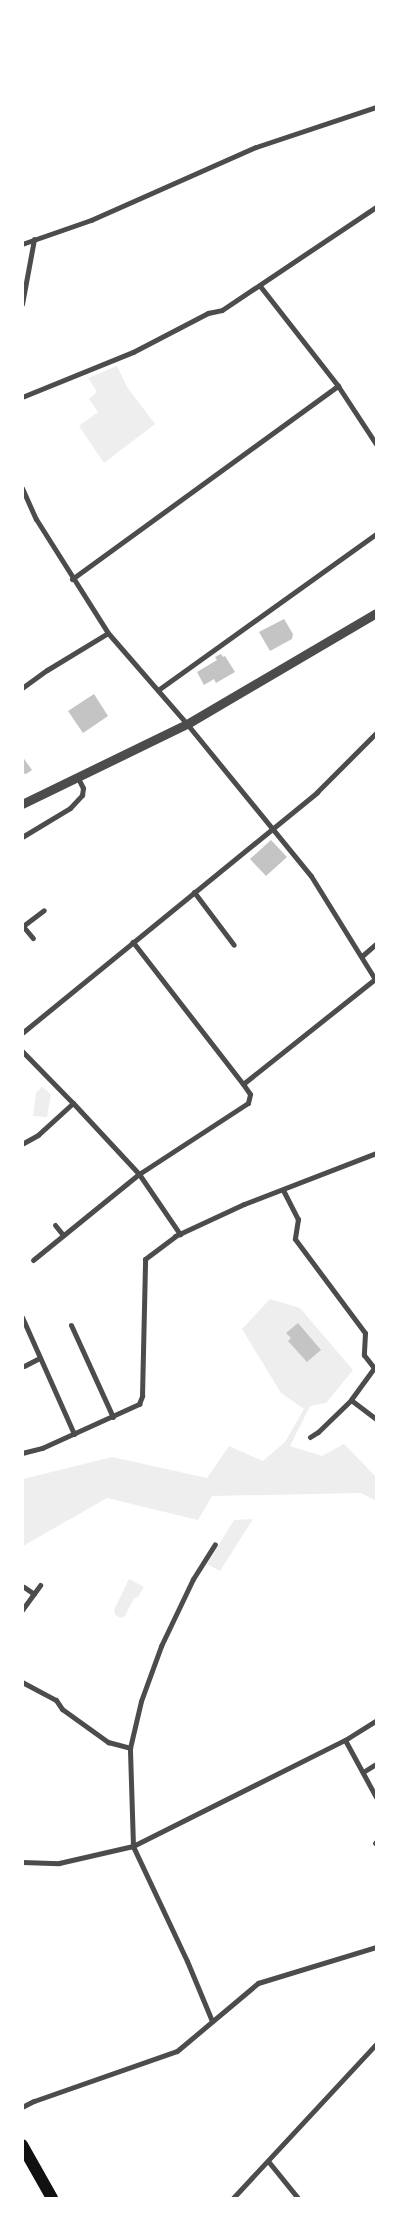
<!DOCTYPE html>
<html>
<head>
<meta charset="utf-8">
<style>
  body { margin:0 }
  #map { position:relative; width:399px; height:2221px; overflow:hidden; background:#fff; font-family:"Nunito Sans",sans-serif }
  div>[style] { position:absolute }
  .green>* { inset:0; background:#eee }
  .building>* { inset:0; background:#c4c4c4 }
  .minor>* { height:5px; margin:-2.5px; padding:0 2.5px; transform-origin:2.5px; border-radius:2.5px; background:#4c4c4c }
  .tertiary>* { height:9px; margin:-4.5px; padding:0 4.5px; transform-origin:4.5px; border-radius:4.5px; background:#4c4c4c }
  .trunk>* { height:12px; margin:-6px; padding:0 6px; transform-origin:6px; border-radius:6px; background:#111 }
  span { translate:-50% -50%; white-space:nowrap; text-align:center; line-height:1.15; -webkit-text-stroke:4px #fff; paint-order:stroke }
  .frame { position:absolute; inset:0; border:24px solid #fff; pointer-events:none }
</style>
</head>
<body>
<div id="map">
  <div class="green">
    <i style="clip-path:polygon(117px 366px,127px 387px,155px 424px,104px 463px,79px 426px,98px 412px,89px 399px,97px 392px,88px 378px)"></i>
    <i style="clip-path:polygon(42px 1087px,51px 1094px,47px 1117px,33px 1116px,36px 1093px)"></i>
    <i style="clip-path:polygon(270px 1299px,300px 1308px,353px 1370px,326px 1403px,310px 1406px,290px 1446px,322px 1456px,344px 1444px,376px 1477px,376px 1501px,361px 1493px,212px 1496px,198px 1520px,107px 1498px,23px 1546px,23px 1479px,112px 1457px,207px 1478px,229px 1446px,263px 1461px,285px 1442px,304px 1409px,281px 1393px,242px 1329px)"></i>
    <i style="clip-path:polygon(253px 1519px,220px 1571px,207px 1564px,234px 1520px)"></i>
    <i style="clip-path:polygon(129px 1579px,144px 1587px,138px 1597px,134px 1598px,125px 1616px,121px 1618px,115px 1615px,114px 1610px)"></i>
  </div>
  <div class="building">
    <i style="clip-path:polygon(284px 619px,293px 634px,292px 639px,270px 651px,259px 632px)"></i>
    <i style="clip-path:polygon(221px 654px,223px 657px,225px 656px,235px 672px,216px 683px,214px 679px,204px 685px,197px 672px,217px 660px,215px 657px)"></i>
    <i style="clip-path:polygon(94px 694px,108px 716px,83px 733px,68px 711px)"></i>
    <i style="clip-path:polygon(22px 756px,32px 770px,26px 774px,22px 773px)"></i>
    <i style="clip-path:polygon(271px 840px,287px 857px,266px 876px,250px 859px)"></i>
    <i style="clip-path:polygon(298px 1323px,321px 1350px,307px 1362px,288px 1341px,291px 1338px,286px 1333px)"></i>
  </div>
  <div class="minor">
    <i style="left:22px;top:244px;width:73px;rotate:-19.2deg"></i>
    <i style="left:91px;top:220px;width:180px;rotate:-23.9deg"></i>
    <i style="left:256px;top:147px;width:126px;rotate:-18.4deg"></i>
    <i style="left:260px;top:286px;width:127px;rotate:52deg"></i>
    <i style="left:338px;top:386px;width:69px;rotate:56.8deg"></i>
    <i style="left:22px;top:304px;width:66px;rotate:-79.5deg"></i>
    <i style="left:22px;top:397px;width:120px;rotate:-22.1deg"></i>
    <i style="left:133px;top:352px;width:85px;rotate:-27.5deg"></i>
    <i style="left:208px;top:313px;width:14px;rotate:-12deg"></i>
    <i style="left:222px;top:310px;width:185px;rotate:-33.8deg"></i>
    <i style="left:22px;top:488px;width:34px;rotate:66deg"></i>
    <i style="left:36px;top:519px;width:135px;rotate:57.7deg"></i>
    <i style="left:108px;top:633px;width:121px;rotate:49deg"></i>
    <i style="left:187px;top:724px;width:196px;rotate:50.8deg"></i>
    <i style="left:311px;top:876px;width:123px;rotate:58.2deg"></i>
    <i style="left:72px;top:579px;width:329px;rotate:-36deg"></i>
    <i style="left:22px;top:688px;width:31px;rotate:-36deg"></i>
    <i style="left:47px;top:670px;width:71px;rotate:-31.2deg"></i>
    <i style="left:158px;top:690px;width:268px;rotate:-35.6deg"></i>
    <i style="left:22px;top:837px;width:56px;rotate:-31.1deg"></i>
    <i style="left:70px;top:808px;width:18px;rotate:-47deg"></i>
    <i style="left:82px;top:795px;width:7px;rotate:-82deg"></i>
    <i style="left:83px;top:788px;width:11px;rotate:-117deg"></i>
    <i style="left:194px;top:892px;width:66px;rotate:53deg"></i>
    <i style="left:22px;top:925px;width:17px;rotate:50deg"></i>
    <i style="left:23px;top:926px;width:26px;rotate:-37deg"></i>
    <i style="left:362px;top:956px;width:18px;rotate:-41deg"></i>
    <i style="left:22px;top:1033px;width:381px;rotate:-39.2deg"></i>
    <i style="left:317px;top:792px;width:83px;rotate:-45deg"></i>
    <i style="left:22px;top:1051px;width:73px;rotate:45.6deg"></i>
    <i style="left:73px;top:1103px;width:47px;rotate:137.6deg"></i>
    <i style="left:38px;top:1135px;width:18px;rotate:151deg"></i>
    <i style="left:243px;top:1084px;width:169px;rotate:-38.5deg"></i>
    <i style="left:73px;top:1103px;width:97px;rotate:47.1deg"></i>
    <i style="left:139px;top:1174px;width:130px;rotate:-33.1deg"></i>
    <i style="left:248px;top:1103px;width:9px;rotate:-77deg"></i>
    <i style="left:250px;top:1094px;width:12px;rotate:-125deg"></i>
    <i style="left:243px;top:1084px;width:180px;rotate:-127.8deg"></i>
    <i style="left:283px;top:1190px;width:33px;rotate:63deg"></i>
    <i style="left:298px;top:1219px;width:20px;rotate:99deg"></i>
    <i style="left:295px;top:1239px;width:117px;rotate:53.3deg"></i>
    <i style="left:365px;top:1333px;width:22px;rotate:93deg"></i>
    <i style="left:364px;top:1355px;width:16px;rotate:52deg"></i>
    <i style="left:374px;top:1368px;width:2px"></i>
    <i style="left:55px;top:1225px;width:13px;rotate:51deg"></i>
    <i style="left:33px;top:1260px;width:136px;rotate:-39.1deg"></i>
    <i style="left:139px;top:1174px;width:73px;rotate:55.7deg"></i>
    <i style="left:22px;top:1317px;width:128px;rotate:66deg"></i>
    <i style="left:71px;top:1325px;width:101px;rotate:65.5deg"></i>
    <i style="left:24px;top:1366px;width:18px;rotate:-27deg"></i>
    <i style="left:374px;top:1368px;width:39px;rotate:126deg"></i>
    <i style="left:351px;top:1400px;width:31px;rotate:37deg"></i>
    <i style="left:310px;top:1437px;width:9px;rotate:-32deg"></i>
    <i style="left:318px;top:1432px;width:46px;rotate:-44.1deg"></i>
    <i style="left:22px;top:1453px;width:21px;rotate:-14deg"></i>
    <i style="left:42px;top:1448px;width:107px;rotate:-24.4deg"></i>
    <i style="left:139px;top:1404px;width:9px;rotate:-69deg"></i>
    <i style="left:142px;top:1396px;width:137px;rotate:-88.7deg"></i>
    <i style="left:145px;top:1259px;width:38px;rotate:-37deg"></i>
    <i style="left:175px;top:1236px;width:76px;rotate:-24.9deg"></i>
    <i style="left:244px;top:1204px;width:142px;rotate:-21.1deg"></i>
    <i style="left:24px;top:1587px;width:12px;rotate:35deg"></i>
    <i style="left:22px;top:1610px;width:31px;rotate:-54deg"></i>
    <i style="left:22px;top:1682px;width:38px;rotate:28deg"></i>
    <i style="left:56px;top:1700px;width:11px;rotate:56deg"></i>
    <i style="left:62px;top:1709px;width:57px;rotate:35.7deg"></i>
    <i style="left:108px;top:1742px;width:23px;rotate:15deg"></i>
    <i style="left:345px;top:1740px;width:65px;rotate:61.5deg"></i>
    <i style="left:363px;top:1772px;width:15px;rotate:-32deg"></i>
    <i style="left:375px;top:1843px;width:1px;rotate:-45deg"></i>
    <i style="left:22px;top:1862px;width:37px;rotate:2deg"></i>
    <i style="left:59px;top:1863px;width:76px;rotate:-12.9deg"></i>
    <i style="left:133px;top:1846px;width:237px;rotate:-26.6deg"></i>
    <i style="left:345px;top:1740px;width:36px;rotate:-32deg"></i>
    <i style="left:212px;top:2021px;width:65px;rotate:-112.6deg"></i>
    <i style="left:187px;top:1961px;width:127px;rotate:-115.2deg"></i>
    <i style="left:133px;top:1846px;width:98px;rotate:-91.8deg"></i>
    <i style="left:130px;top:1748px;width:48px;rotate:-76.8deg"></i>
    <i style="left:141px;top:1701px;width:59px;rotate:-70deg"></i>
    <i style="left:161px;top:1646px;width:74px;rotate:-64.5deg"></i>
    <i style="left:193px;top:1579px;width:41px;rotate:-57.8deg"></i>
    <i style="left:22px;top:2107px;width:13px;rotate:-27deg"></i>
    <i style="left:34px;top:2101px;width:151px;rotate:-19.3deg"></i>
    <i style="left:177px;top:2051px;width:106px;rotate:-40deg"></i>
    <i style="left:258px;top:1983px;width:123px;rotate:-17deg"></i>
    <i style="left:268px;top:2161px;width:48px;rotate:51deg"></i>
    <i style="left:233px;top:2198px;width:210px;rotate:-47.1deg"></i>
  </div>
  <div class="tertiary">
    <i style="left:22px;top:804px;width:183px;rotate:-25.9deg"></i>
    <i style="left:187px;top:724px;width:219px;rotate:-30.4deg"></i>
  </div>
  <div class="trunk">
    <i style="left:22px;top:2145px;width:61px;rotate:60.5deg"></i>
  </div>
  <div class="frame"></div>
</div>
</body>
</html>
